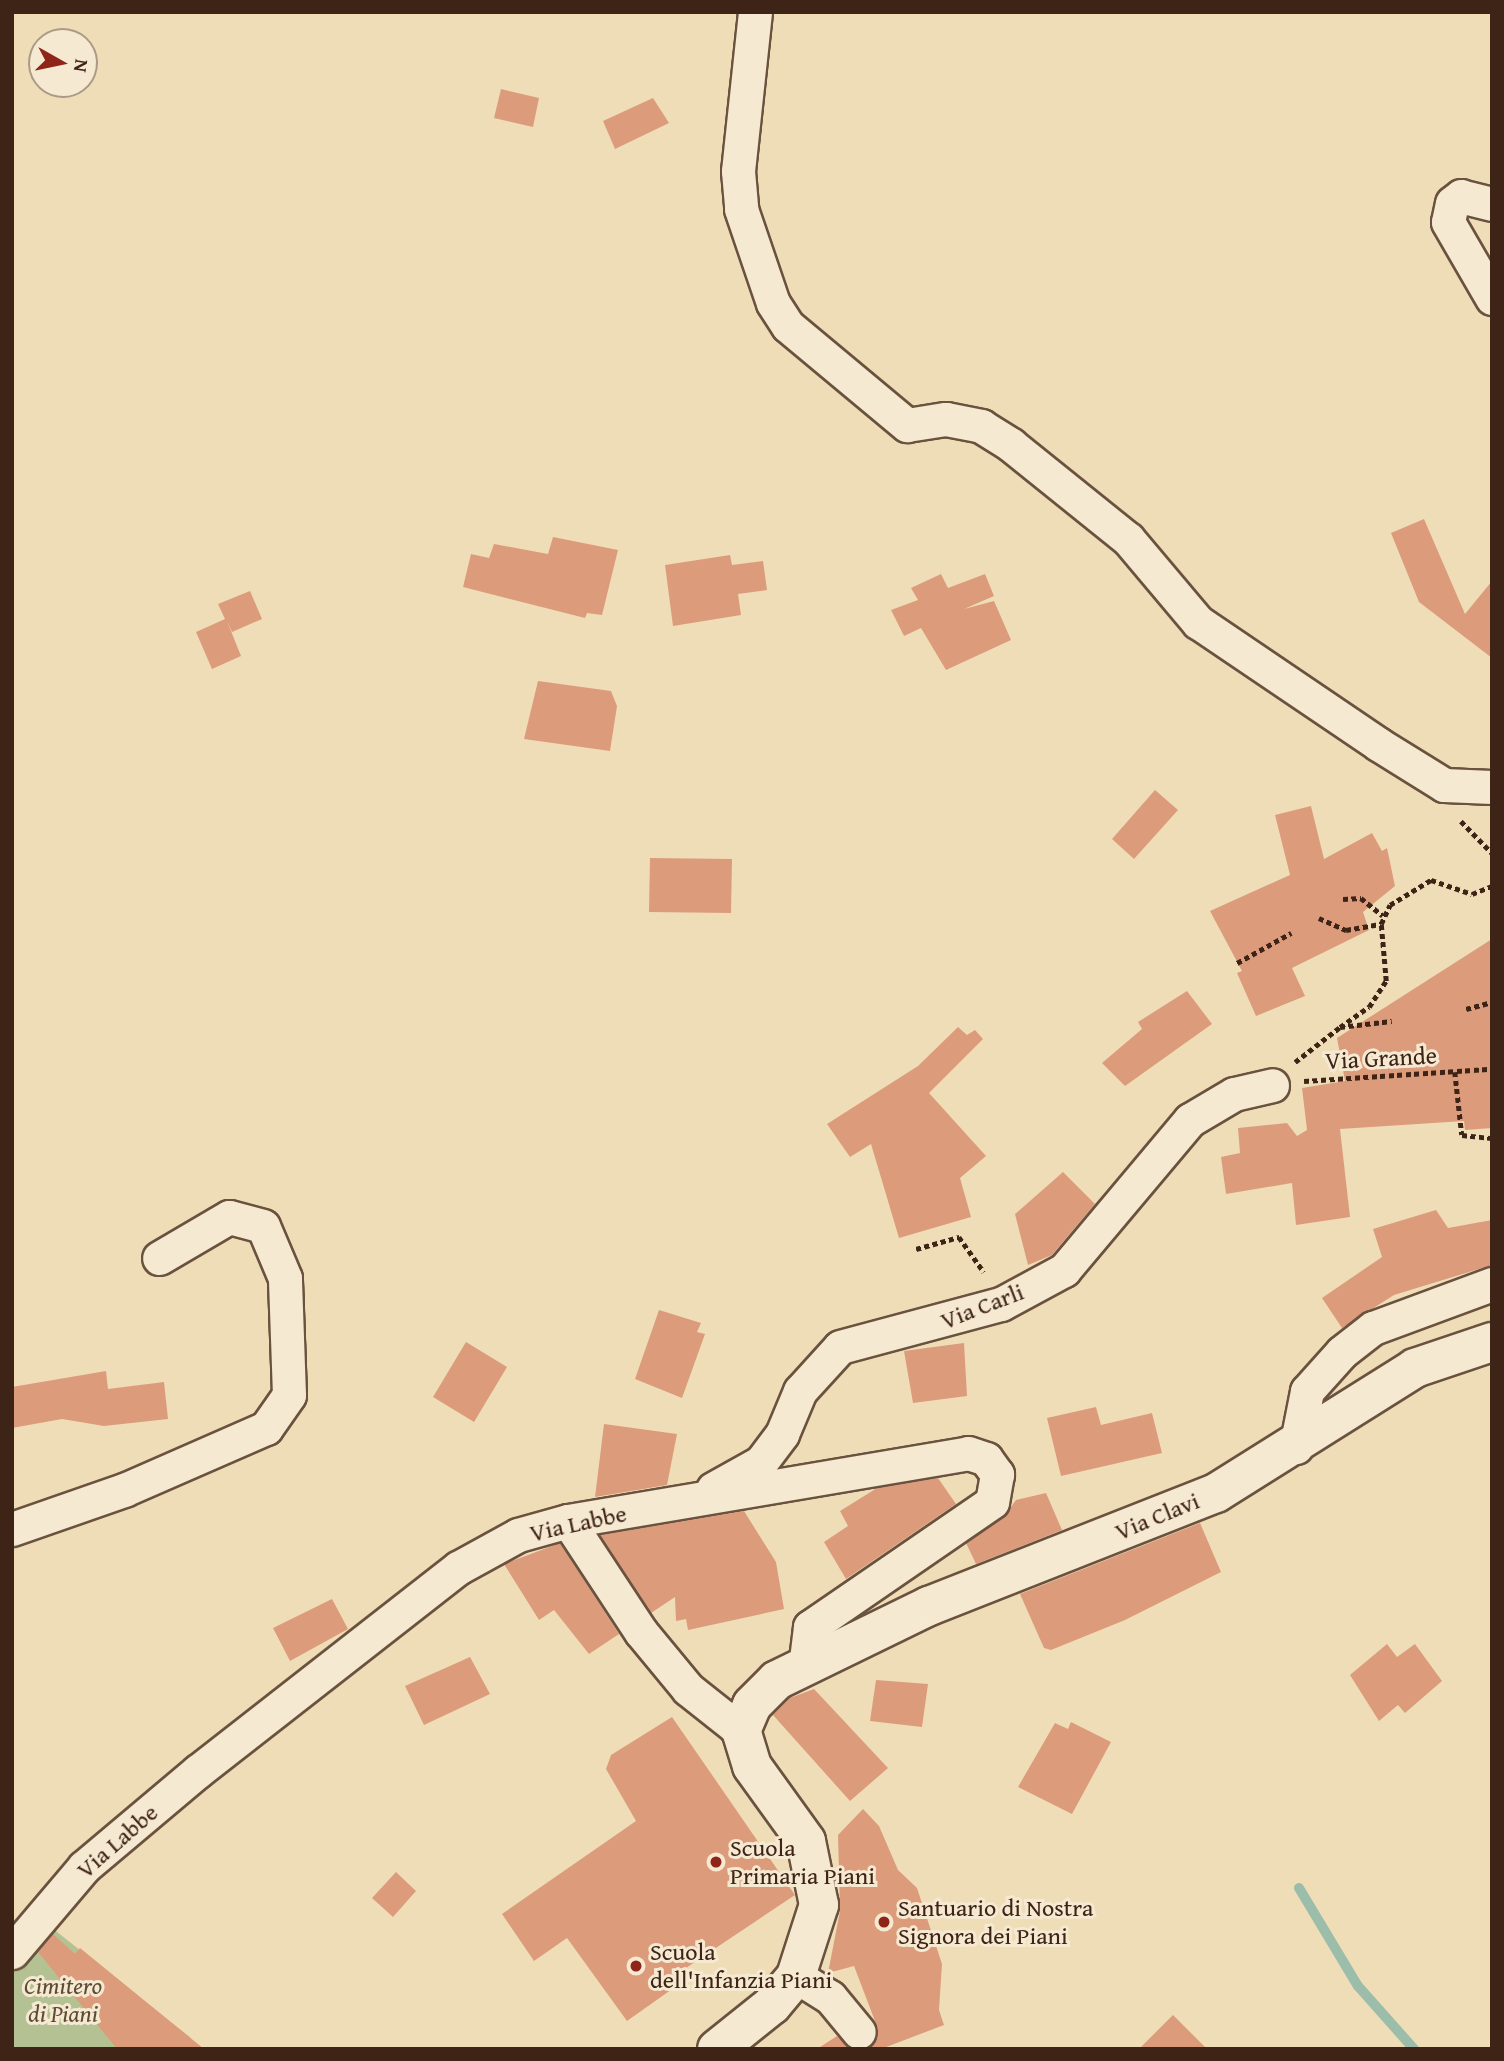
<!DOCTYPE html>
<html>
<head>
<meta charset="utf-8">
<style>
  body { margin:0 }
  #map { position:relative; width:1504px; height:2061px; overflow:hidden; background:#efddb8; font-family:"Gentium Book Plus",serif }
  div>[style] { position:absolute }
  .green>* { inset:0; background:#b4c293 }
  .stream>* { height:10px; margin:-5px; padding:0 5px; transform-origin:5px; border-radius:5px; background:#9bbdaa }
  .building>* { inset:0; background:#dc9c7c }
  .path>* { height:4.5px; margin-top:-2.25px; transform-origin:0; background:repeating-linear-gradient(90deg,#3e2317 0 5px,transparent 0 8.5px) }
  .roads { filter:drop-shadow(2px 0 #6a523f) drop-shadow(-2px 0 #6a523f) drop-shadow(0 2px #6a523f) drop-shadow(0 -2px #6a523f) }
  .street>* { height:33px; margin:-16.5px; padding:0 16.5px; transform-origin:16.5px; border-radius:16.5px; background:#f5e9d1 }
  .secondary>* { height:38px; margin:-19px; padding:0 19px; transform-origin:19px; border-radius:19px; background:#f5e9d1 }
  .dots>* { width:19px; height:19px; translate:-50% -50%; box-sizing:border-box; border:4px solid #f5e9d1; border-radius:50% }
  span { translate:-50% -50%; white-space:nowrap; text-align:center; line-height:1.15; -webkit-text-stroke:6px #f5e9d1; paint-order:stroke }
  .street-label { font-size:24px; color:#3e2317 }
  .poi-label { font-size:24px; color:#3e2317 }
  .left { translate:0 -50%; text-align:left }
  .park-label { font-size:24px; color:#5c4b36; font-style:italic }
  .frame { position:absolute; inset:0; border:14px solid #3e2317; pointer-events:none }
  .north { position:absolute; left:28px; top:28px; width:70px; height:70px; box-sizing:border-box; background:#f5e9d1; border:2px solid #ac9a87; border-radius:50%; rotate:99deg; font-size:19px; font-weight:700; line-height:28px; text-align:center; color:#3e2317 }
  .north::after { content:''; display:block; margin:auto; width:24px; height:32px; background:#8f2418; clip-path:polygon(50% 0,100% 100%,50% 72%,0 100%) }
</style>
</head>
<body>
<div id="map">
  <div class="green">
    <i style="clip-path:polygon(47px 1924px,191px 2038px,182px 2049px,12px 2049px,12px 1971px)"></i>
  </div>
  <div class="stream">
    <i style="left:1299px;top:1888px;width:114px;rotate:59deg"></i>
    <i style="left:1358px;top:1986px;width:84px;rotate:48.4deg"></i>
  </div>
  <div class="building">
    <i style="clip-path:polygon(501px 89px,539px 98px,533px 127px,494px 118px)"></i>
    <i style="clip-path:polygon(653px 98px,669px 123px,615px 149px,603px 121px)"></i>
    <i style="clip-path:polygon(1424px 519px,1465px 614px,1492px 581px,1492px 658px,1419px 602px,1391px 533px)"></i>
    <i style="clip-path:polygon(553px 537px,618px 550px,602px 615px,587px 613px,585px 618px,463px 587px,471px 554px,489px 558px,494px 544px,548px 554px)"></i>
    <i style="clip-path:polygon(730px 555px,732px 565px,763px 561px,767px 590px,738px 594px,741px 615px,673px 626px,665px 565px)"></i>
    <i style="clip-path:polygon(941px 574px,948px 588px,985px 574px,994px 596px,964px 609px,994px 601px,1011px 640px,946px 670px,921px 628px,904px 636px,891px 610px,918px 600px,911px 588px)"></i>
    <i style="clip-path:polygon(250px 591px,262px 619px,232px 632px,227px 621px,241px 656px,212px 669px,196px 632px,225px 619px,218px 604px)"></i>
    <i style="clip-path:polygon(538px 681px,611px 691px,617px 706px,610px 751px,524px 739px)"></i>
    <i style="clip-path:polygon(1155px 790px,1178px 810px,1134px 859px,1112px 839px)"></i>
    <i style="clip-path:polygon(1311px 806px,1324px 859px,1372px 833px,1382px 851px,1387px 848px,1395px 886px,1363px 912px,1369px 930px,1292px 968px,1305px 996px,1256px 1016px,1237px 973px,1242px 971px,1210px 911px,1290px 875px,1275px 815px)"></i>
    <i style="clip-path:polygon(650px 858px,732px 859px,731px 913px,649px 912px)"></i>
    <i style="clip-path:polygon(1492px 939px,1492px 1128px,1465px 1130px,1464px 1121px,1340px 1129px,1350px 1217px,1296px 1225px,1292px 1183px,1226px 1194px,1221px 1157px,1240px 1153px,1238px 1128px,1287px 1123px,1297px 1136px,1307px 1130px,1302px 1088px,1345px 1081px,1337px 1038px)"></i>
    <i style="clip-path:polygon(1187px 991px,1212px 1024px,1125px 1086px,1102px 1063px,1142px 1029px,1138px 1022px)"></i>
    <i style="clip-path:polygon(958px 1027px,967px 1035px,975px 1030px,983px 1039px,929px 1093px,986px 1156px,960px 1178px,971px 1217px,899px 1238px,871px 1144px,850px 1157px,827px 1124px,918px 1066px)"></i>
    <i style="clip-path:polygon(1063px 1172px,1095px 1204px,1052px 1255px,1028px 1265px,1015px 1214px)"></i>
    <i style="clip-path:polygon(1436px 1210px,1448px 1228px,1492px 1220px,1492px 1265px,1394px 1295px,1342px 1328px,1322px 1298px,1382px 1257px,1373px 1229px)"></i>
    <i style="clip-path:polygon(659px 1310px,701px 1323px,697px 1332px,705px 1334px,682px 1398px,635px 1379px)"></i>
    <i style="clip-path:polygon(466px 1342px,507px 1367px,474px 1422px,433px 1397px)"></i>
    <i style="clip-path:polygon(964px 1343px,967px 1396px,913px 1403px,904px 1351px)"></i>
    <i style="clip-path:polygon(106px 1371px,108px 1389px,164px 1382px,168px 1419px,104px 1426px,62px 1419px,12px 1428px,12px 1387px)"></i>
    <i style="clip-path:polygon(1096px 1407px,1101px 1425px,1152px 1413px,1162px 1453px,1061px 1476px,1047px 1418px)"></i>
    <i style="clip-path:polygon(604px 1424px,677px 1434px,667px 1485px,595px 1497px)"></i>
    <i style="clip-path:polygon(938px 1478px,956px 1504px,846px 1579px,824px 1542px,848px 1526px,840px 1511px,877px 1488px)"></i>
    <i style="clip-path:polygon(1046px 1493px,1062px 1530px,976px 1564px,966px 1543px,1003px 1518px,1016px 1500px)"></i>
    <i style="clip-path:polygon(744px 1511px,776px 1562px,784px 1609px,688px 1630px,686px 1619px,676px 1621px,675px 1597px,651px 1613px,600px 1535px)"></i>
    <i style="clip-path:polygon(1200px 1523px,1221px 1572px,1125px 1620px,1051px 1650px,1044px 1648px,1020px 1594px)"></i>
    <i style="clip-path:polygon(560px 1543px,619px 1634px,589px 1654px,554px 1610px,539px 1620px,504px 1564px)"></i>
    <i style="clip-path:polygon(332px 1599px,348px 1629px,290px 1661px,273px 1628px)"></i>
    <i style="clip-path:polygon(1387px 1644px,1397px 1657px,1415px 1644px,1442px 1681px,1405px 1713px,1398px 1705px,1379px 1721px,1350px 1675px)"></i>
    <i style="clip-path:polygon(470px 1657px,490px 1694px,424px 1725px,405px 1686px)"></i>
    <i style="clip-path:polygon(876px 1680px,928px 1684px,922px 1727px,870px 1721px)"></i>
    <i style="clip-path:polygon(814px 1689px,888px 1768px,850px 1801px,773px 1715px,790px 1698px)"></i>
    <i style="clip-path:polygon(672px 1717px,795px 1895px,686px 1968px,692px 1975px,627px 2021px,567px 1938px,534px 1961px,502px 1914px,636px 1821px,606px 1769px,611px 1755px)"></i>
    <i style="clip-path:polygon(1071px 1722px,1111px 1742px,1072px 1814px,1018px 1787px,1055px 1723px,1068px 1729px)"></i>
    <i style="clip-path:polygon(863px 1809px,879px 1826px,898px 1870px,917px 1888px,942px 1964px,939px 2010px,944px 2025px,881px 2049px,867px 2049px,878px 2029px,854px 1966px,828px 1973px,840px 1911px,838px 1835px)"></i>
    <i style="clip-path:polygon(396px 1872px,416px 1891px,393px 1917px,372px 1898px)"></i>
    <i style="clip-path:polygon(53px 1934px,75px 1954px,80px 1948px,204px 2049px,117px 2049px,38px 1952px)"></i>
    <i style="clip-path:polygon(1173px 2015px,1207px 2049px,1139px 2049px)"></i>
    <i style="clip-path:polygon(837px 2036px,850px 2049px,817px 2049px)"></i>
  </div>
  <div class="path">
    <i style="left:1461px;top:821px;width:45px;rotate:45.9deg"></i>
    <i style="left:1343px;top:899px;width:18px;rotate:-3deg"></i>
    <i style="left:1361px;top:898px;width:28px;rotate:39deg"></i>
    <i style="left:1319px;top:918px;width:30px;rotate:24deg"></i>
    <i style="left:1346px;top:930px;width:36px;rotate:-10deg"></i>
    <i style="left:1237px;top:963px;width:62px;rotate:-29.1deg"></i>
    <i style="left:1466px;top:1009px;width:27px;rotate:-15deg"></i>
    <i style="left:1340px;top:1027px;width:35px;rotate:-35deg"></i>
    <i style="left:1369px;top:1007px;width:31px;rotate:-57deg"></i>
    <i style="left:1386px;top:981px;width:57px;rotate:-95deg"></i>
    <i style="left:1381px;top:924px;width:21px;rotate:-65deg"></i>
    <i style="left:1390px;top:905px;width:48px;rotate:-31.4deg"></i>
    <i style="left:1431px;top:880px;width:43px;rotate:18.9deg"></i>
    <i style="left:1472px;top:894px;width:22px;rotate:-22deg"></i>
    <i style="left:1295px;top:1062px;width:57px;rotate:-37.9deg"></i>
    <i style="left:1340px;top:1027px;width:52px;rotate:-6.6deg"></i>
    <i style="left:1455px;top:1072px;width:63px;rotate:83.7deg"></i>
    <i style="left:1462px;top:1135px;width:30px;rotate:6deg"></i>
    <i style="left:1304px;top:1081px;width:188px;rotate:-3.7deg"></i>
    <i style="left:916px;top:1249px;width:45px;rotate:-15.6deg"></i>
    <i style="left:959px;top:1237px;width:43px;rotate:54.5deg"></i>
  </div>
  <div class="roads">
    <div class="street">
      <i style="left:755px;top:12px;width:160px;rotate:96.1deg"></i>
      <i style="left:738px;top:171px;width:38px;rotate:85deg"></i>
      <i style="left:741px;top:209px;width:99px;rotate:71.2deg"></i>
      <i style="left:773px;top:303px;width:27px;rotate:57deg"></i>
      <i style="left:788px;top:326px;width:155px;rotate:39.8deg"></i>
      <i style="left:907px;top:425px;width:39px;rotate:-9deg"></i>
      <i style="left:946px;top:419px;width:36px;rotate:11deg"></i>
      <i style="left:981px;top:426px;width:36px;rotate:32deg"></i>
      <i style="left:1011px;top:445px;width:150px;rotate:38.8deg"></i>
      <i style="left:1128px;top:539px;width:109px;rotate:49.9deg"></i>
      <i style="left:1198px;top:622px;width:217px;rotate:34.1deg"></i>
      <i style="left:1378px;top:744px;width:78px;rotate:31.8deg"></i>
      <i style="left:1444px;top:785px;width:48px;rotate:2.4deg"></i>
      <i style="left:1492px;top:204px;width:32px;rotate:-166deg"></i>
      <i style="left:1461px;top:196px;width:11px;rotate:142deg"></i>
      <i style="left:1452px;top:203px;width:19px;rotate:102deg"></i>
      <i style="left:1448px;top:222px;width:88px;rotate:59.9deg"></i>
      <i style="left:1296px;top:1447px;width:57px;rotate:-78.9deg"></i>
      <i style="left:1307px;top:1391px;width:52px;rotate:-48.1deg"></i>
      <i style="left:1342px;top:1352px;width:39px;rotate:-38deg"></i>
      <i style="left:1373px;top:1328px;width:127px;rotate:-20.3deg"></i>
      <i style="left:713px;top:1489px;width:55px;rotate:-29.4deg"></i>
      <i style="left:761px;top:1462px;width:35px;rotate:-53deg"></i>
      <i style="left:782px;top:1434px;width:47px;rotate:-67.3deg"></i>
      <i style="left:800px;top:1391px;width:59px;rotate:-47.7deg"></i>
      <i style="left:840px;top:1347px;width:167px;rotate:-15deg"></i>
      <i style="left:1001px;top:1304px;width:72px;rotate:-28.4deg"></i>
      <i style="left:1064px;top:1270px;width:196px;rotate:-50deg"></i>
      <i style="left:1190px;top:1120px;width:51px;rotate:-30.6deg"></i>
      <i style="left:1234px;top:1094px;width:39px;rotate:-13deg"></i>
      <i style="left:568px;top:1521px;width:133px;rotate:56.7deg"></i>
      <i style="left:641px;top:1632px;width:74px;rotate:50.5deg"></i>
      <i style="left:688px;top:1689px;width:68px;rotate:38.4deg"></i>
      <i style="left:12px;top:1529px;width:119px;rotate:-19.2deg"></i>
      <i style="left:124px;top:1490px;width:155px;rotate:-23.6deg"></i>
      <i style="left:266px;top:1428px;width:40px;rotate:-55.1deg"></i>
      <i style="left:289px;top:1395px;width:117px;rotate:-92deg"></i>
      <i style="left:285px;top:1278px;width:56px;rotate:-112.9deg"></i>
      <i style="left:263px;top:1226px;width:35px;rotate:-165deg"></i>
      <i style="left:229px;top:1217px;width:81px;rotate:149.6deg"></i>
      <i style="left:12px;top:1952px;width:111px;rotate:-49.7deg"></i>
      <i style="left:84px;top:1867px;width:149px;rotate:-40.1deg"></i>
      <i style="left:198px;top:1771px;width:330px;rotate:-38deg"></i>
      <i style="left:458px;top:1568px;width:68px;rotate:-28.8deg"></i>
      <i style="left:518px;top:1535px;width:52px;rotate:-15.6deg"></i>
      <i style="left:568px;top:1521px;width:406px;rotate:-9.6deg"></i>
      <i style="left:968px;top:1453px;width:19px;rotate:18deg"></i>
      <i style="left:986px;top:1459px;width:19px;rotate:54deg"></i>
      <i style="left:997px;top:1474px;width:28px;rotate:100deg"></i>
      <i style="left:992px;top:1502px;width:221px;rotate:145.5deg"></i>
      <i style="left:810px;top:1627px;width:35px;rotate:97deg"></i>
      <i style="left:796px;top:1976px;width:40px;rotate:32deg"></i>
      <i style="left:830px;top:1997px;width:45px;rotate:50.4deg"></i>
    </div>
    <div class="secondary">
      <i style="left:717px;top:2049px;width:70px;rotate:-38.7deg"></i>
      <i style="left:772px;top:2005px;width:38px;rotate:-50deg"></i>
      <i style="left:796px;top:1976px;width:75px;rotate:-72.1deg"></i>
      <i style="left:819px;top:1905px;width:65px;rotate:-101.5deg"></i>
      <i style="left:806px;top:1841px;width:92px;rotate:-125.8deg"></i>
      <i style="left:752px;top:1766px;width:37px;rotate:-107deg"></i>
      <i style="left:741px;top:1731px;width:28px;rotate:-67deg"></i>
      <i style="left:752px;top:1705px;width:35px;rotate:-45deg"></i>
      <i style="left:777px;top:1680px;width:169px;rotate:-26deg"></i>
      <i style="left:929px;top:1606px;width:308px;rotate:-21.5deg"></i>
      <i style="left:1216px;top:1493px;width:235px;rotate:-32.1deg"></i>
      <i style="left:1415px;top:1368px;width:81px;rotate:-18.7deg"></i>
    </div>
  </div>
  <div class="dots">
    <i style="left:716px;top:1862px;background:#8f2418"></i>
    <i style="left:884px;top:1922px;background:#8f2418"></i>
    <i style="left:636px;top:1966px;background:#8f2418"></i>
  </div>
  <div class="street-label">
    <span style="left:1381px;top:1058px;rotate:-3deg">Via Grande</span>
    <span style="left:982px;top:1306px;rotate:-21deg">Via Carli</span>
    <span style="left:1157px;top:1516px;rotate:-22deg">Via Clavi</span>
    <span style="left:578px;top:1523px;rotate:-12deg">Via Labbe</span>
    <span style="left:117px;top:1841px;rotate:-41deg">Via Labbe</span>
  </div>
  <div class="poi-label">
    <span class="left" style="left:730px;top:1862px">Scuola<br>Primaria Piani</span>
    <span class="left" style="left:898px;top:1922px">Santuario di Nostra<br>Signora dei Piani</span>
    <span class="left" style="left:650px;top:1966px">Scuola<br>dell'Infanzia Piani</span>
  </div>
  <div class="park-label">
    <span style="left:63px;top:2000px">Cimitero<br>di Piani</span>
  </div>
  <div class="frame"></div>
  <div class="north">N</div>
</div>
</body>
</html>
